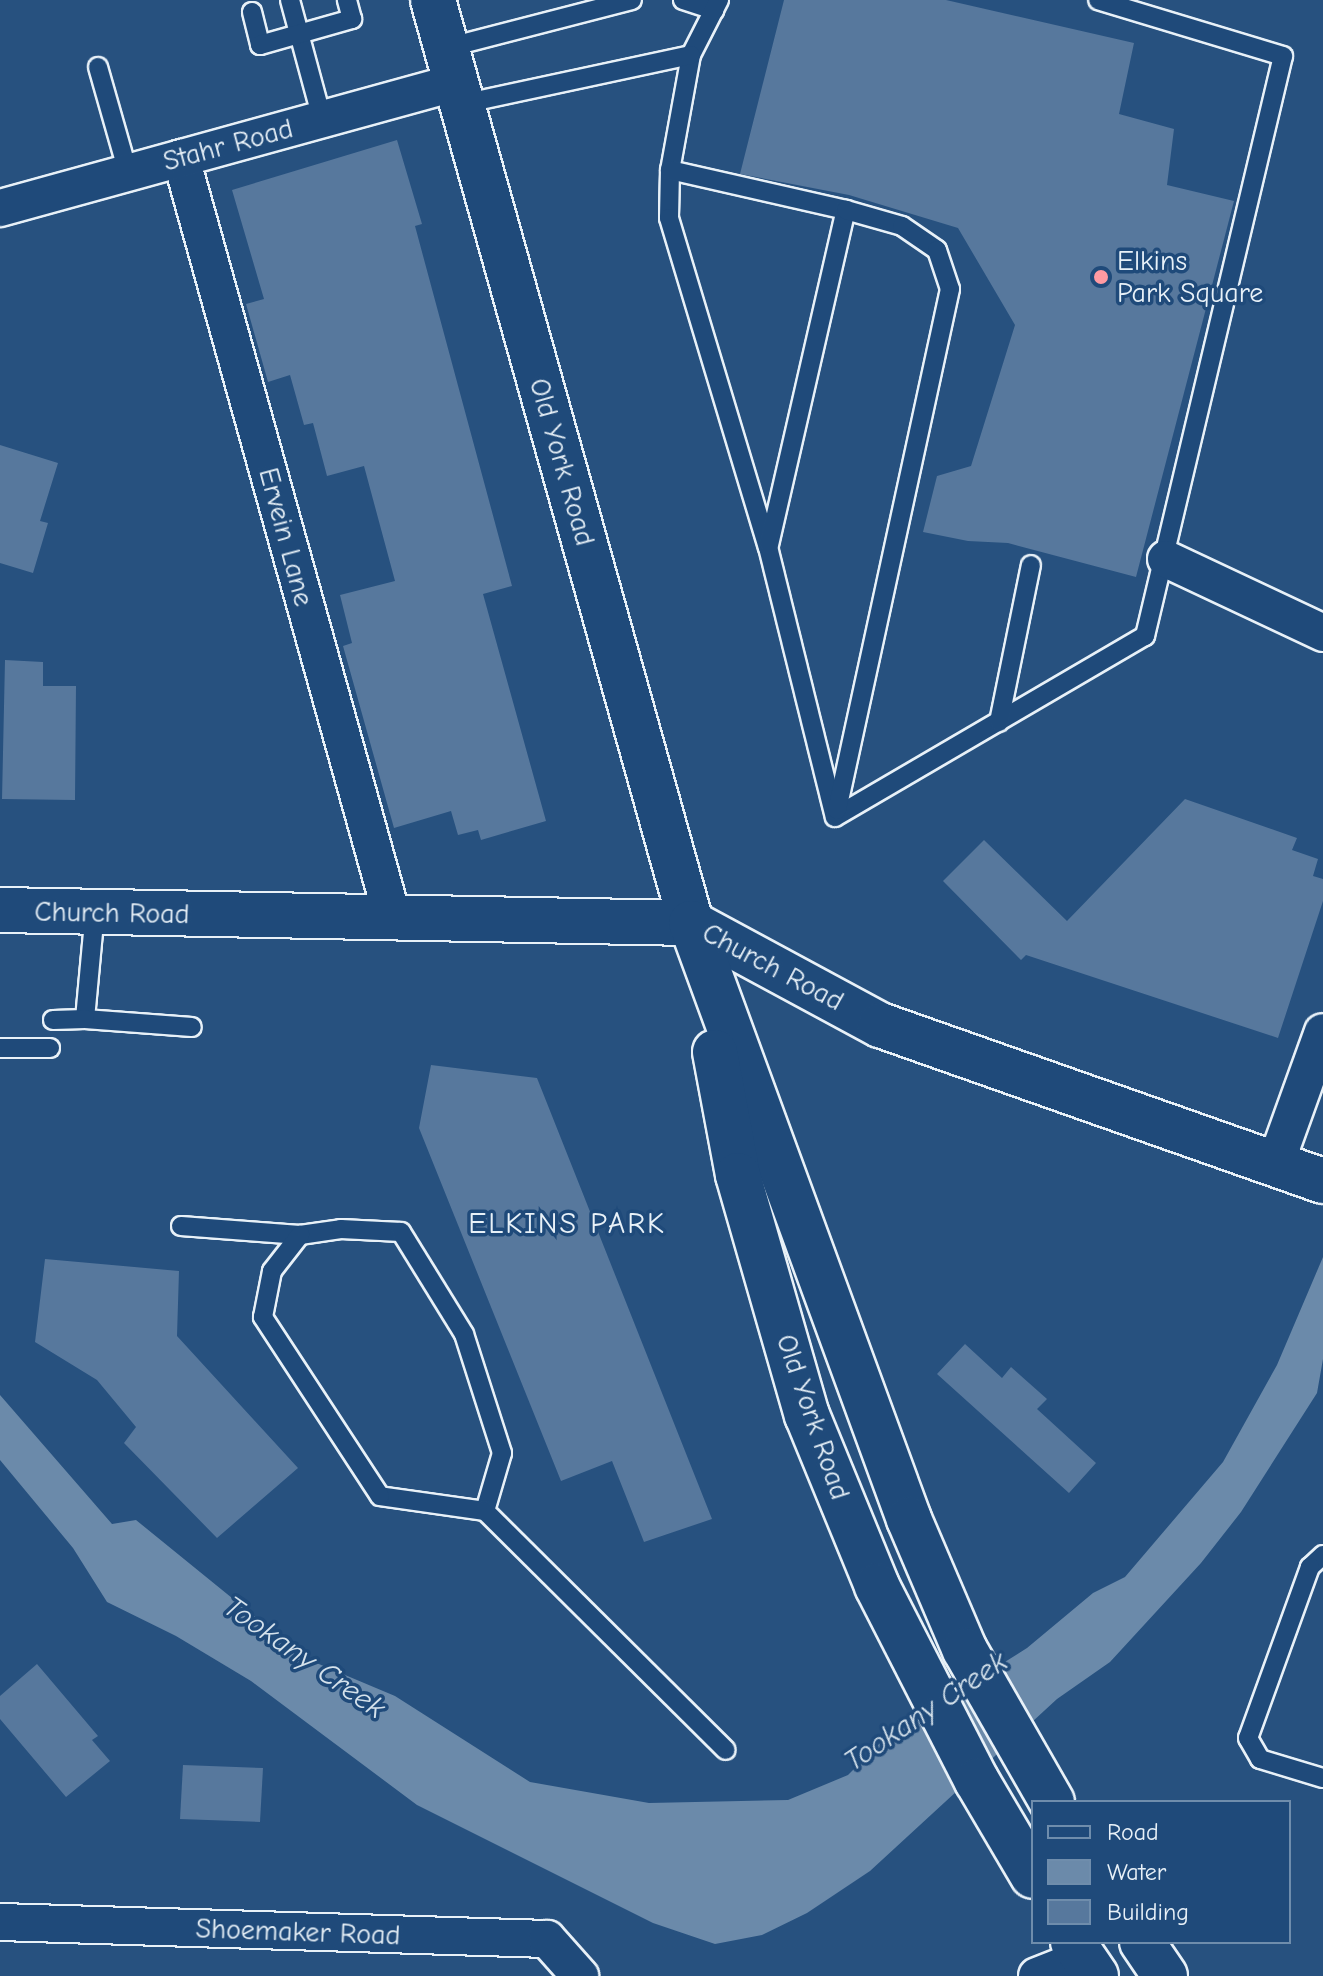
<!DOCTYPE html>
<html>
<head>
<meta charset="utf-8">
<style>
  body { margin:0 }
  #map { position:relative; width:1323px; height:1976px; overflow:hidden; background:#27517f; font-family:"Comic Neue",sans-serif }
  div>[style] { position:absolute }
  .water>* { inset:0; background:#6b8aaa }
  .building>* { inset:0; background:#57789d }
  .roads { filter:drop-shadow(2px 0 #e8f1f8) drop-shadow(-2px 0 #e8f1f8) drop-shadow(0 2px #e8f1f8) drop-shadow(0 -2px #e8f1f8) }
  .lane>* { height:18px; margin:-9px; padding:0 9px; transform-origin:9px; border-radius:9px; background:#1f4a7a }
  .street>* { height:36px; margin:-18px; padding:0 18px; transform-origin:18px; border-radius:18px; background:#1f4a7a }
  .secondary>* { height:44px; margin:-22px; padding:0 22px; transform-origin:22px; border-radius:22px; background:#1f4a7a }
  .primary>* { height:44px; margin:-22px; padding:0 22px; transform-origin:22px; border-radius:22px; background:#1f4a7a }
  .highway>* { height:44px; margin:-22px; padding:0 22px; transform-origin:22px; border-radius:22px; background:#1f4a7a }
  .dots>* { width:22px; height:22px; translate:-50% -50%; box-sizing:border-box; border:4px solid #1f4a7a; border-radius:50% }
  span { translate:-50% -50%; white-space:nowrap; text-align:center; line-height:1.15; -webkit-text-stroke:7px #1f4a7a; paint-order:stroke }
  .street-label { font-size:28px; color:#e8f1f8 }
  .poi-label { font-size:28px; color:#e8f1f8 }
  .left { translate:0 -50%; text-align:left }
  .neighbourhood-label { font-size:30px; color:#e8f1f8; letter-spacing:2px }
  .water-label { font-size:30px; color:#d5e2ec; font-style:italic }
  .legend { position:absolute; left:1031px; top:1800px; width:260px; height:144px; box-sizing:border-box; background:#1f4a7a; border:2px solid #6f8dac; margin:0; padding:10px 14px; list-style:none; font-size:24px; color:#e8f1f8 }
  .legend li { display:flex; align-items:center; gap:16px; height:40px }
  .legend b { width:40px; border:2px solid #6f8dac }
</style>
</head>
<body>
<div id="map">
  <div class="water">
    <i style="clip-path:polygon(1323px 1257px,1323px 1359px,1317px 1393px,1241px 1512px,1201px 1563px,1110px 1662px,1057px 1699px,870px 1871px,807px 1913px,762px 1935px,715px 1944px,653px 1923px,417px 1805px,251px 1681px,176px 1636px,107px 1602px,73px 1548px,0 1460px,0 1395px,112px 1524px,136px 1520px,307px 1659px,395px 1696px,530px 1782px,649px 1803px,788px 1800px,848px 1775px,888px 1735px,1027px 1648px,1093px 1593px,1125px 1577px,1223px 1462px,1277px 1365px)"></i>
  </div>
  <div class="building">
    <i style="clip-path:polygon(784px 0,946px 0,1134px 43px,1119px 114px,1174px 129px,1167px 185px,1234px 201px,1136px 577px,1008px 543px,968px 541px,923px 532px,937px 476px,971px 466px,1015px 325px,958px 228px,849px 195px,740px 174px)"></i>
    <i style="clip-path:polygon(397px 140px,422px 224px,415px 226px,512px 586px,483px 594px,546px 821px,481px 840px,478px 830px,458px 835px,451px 811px,394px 828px,343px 646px,352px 643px,340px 595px,395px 581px,364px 466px,327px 476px,313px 423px,304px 425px,290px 375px,268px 382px,246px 304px,264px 299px,232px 190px)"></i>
    <i style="clip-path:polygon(0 445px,58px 463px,40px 521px,48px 523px,33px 573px,0 563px)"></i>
    <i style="clip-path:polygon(5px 660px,43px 662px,43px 686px,76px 686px,75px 800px,2px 799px)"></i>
    <i style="clip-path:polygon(1185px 799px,1297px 838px,1292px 850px,1318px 859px,1313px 876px,1323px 879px,1323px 901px,1278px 1038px,1026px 955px,1021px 960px,943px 881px,984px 840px,1067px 921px)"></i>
    <i style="clip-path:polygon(431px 1065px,537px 1078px,712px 1519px,644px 1542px,612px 1461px,561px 1481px,419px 1128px)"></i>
    <i style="clip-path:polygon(45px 1259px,179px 1271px,177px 1336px,298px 1468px,217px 1538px,124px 1443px,136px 1427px,97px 1380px,35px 1342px)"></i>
    <i style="clip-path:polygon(965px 1344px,1002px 1378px,1011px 1367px,1047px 1399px,1037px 1409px,1096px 1463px,1069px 1493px,937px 1374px)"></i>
    <i style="clip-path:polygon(37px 1664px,98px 1736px,92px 1740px,110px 1761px,66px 1797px,0 1719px,0 1696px)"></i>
    <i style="clip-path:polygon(183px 1765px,263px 1768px,260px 1822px,180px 1819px)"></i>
  </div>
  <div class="roads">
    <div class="lane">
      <i style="left:290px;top:0;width:123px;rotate:74.9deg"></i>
      <i style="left:683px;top:0;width:33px;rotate:18deg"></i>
      <i style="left:719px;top:0;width:62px;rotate:117deg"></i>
      <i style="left:691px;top:55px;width:117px;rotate:100.3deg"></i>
      <i style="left:670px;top:170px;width:48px;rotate:91.2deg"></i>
      <i style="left:669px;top:218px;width:344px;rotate:73.3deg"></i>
      <i style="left:768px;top:547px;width:278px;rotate:76.1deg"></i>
      <i style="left:835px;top:817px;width:359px;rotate:-30.3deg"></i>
      <i style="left:1145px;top:636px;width:596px;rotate:-76.62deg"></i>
      <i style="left:1283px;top:56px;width:193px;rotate:-163.2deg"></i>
      <i style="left:252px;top:12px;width:34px;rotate:76deg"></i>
      <i style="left:260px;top:45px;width:96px;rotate:-15.8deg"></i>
      <i style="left:352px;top:19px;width:20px;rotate:-105deg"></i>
      <i style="left:446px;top:48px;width:192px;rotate:-14.5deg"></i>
      <i style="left:98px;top:67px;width:109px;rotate:74.1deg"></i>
      <i style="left:462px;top:104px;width:234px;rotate:-12.1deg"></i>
      <i style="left:670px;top:170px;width:180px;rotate:12.8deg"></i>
      <i style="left:769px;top:545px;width:344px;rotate:-77.1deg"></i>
      <i style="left:846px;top:210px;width:58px;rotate:15.9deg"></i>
      <i style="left:902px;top:226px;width:42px;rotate:34.4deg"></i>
      <i style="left:937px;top:250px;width:41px;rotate:71.6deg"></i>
      <i style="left:950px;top:289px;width:533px;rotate:102.24deg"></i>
      <i style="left:999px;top:722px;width:160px;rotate:-78.5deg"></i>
      <i style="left:95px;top:911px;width:108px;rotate:95.3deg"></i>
      <i style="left:85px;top:1019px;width:107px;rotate:4.3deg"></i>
      <i style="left:53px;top:1020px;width:32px;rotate:-2deg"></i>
      <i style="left:0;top:1048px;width:50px"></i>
      <i style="left:181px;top:1226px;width:119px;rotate:4.3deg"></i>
      <i style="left:300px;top:1235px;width:41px;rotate:-8.3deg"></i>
      <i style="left:341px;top:1229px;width:60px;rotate:2.9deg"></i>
      <i style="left:401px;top:1232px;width:120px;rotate:58.3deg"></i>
      <i style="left:464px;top:1334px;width:125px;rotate:72.3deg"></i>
      <i style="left:502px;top:1453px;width:60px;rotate:106.3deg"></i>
      <i style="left:485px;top:1511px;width:106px;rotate:-171.9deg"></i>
      <i style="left:380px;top:1496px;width:214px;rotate:-123.2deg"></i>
      <i style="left:263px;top:1317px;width:47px;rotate:-78.9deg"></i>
      <i style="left:272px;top:1271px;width:46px;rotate:-52.1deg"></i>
      <i style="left:485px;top:1511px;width:339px;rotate:44.8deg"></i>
      <i style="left:1323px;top:1555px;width:18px;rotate:137deg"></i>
      <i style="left:1310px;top:1567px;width:182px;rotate:109.9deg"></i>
      <i style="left:1248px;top:1738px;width:24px;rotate:60deg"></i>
      <i style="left:1260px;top:1759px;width:66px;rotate:16.8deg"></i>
    </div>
    <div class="street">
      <i style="left:181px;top:158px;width:787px;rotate:74.44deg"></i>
      <i style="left:0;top:208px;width:473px;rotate:-15.4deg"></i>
      <i style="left:1166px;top:559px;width:174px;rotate:25.2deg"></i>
      <i style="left:1275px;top:1165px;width:141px;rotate:-70.2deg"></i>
      <i style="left:0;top:1922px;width:547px;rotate:1.78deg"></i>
      <i style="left:547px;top:1939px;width:50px;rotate:48.3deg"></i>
      <i style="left:1037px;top:1976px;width:49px;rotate:-21.4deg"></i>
    </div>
    <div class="secondary">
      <i style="left:0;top:910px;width:691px;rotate:1.08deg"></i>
    </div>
    <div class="primary">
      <i style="left:691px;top:923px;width:215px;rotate:28.4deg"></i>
      <i style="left:880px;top:1025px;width:470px;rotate:19.4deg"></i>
    </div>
    <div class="highway">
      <i style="left:433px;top:0;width:958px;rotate:74.38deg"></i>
      <i style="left:691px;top:923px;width:635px;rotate:69.91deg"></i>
      <i style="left:909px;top:1519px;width:142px;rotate:66.9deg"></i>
      <i style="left:965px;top:1650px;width:175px;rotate:60.2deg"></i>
      <i style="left:715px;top:1052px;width:125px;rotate:79.4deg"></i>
      <i style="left:738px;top:1175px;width:250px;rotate:74deg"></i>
      <i style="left:807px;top:1415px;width:185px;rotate:67.7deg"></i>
      <i style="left:877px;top:1586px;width:219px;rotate:62.9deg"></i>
      <i style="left:977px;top:1781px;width:110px;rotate:59.5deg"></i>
      <i style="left:1073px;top:1942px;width:41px;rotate:55.9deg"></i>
      <i style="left:1142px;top:1942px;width:41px;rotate:55.9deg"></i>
    </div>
  </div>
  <div class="dots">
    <i style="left:1101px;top:277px;background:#ff9aa2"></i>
  </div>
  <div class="street-label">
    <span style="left:228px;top:145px;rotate:-15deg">Stahr Road</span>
    <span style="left:562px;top:462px;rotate:74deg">Old York Road</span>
    <span style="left:286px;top:537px;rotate:75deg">Ervein Lane</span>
    <span style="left:112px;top:913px;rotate:1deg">Church Road</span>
    <span style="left:773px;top:967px;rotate:28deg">Church Road</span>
    <span style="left:813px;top:1417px;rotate:71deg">Old York Road</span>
    <span style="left:298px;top:1932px;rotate:2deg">Shoemaker Road</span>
  </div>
  <div class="poi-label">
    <span class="left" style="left:1117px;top:277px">Elkins<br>Park Square</span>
  </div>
  <div class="neighbourhood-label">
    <span style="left:567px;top:1224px">ELKINS PARK</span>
  </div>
  <div class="water-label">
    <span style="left:304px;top:1658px;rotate:35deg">Tookany Creek</span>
    <span style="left:926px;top:1712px;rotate:-34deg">Tookany Creek</span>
  </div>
  <ul class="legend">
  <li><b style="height:10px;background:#1f4a7a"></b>Road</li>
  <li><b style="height:22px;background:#6b8aaa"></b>Water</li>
  <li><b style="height:22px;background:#57789d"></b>Building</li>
  </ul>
</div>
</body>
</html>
